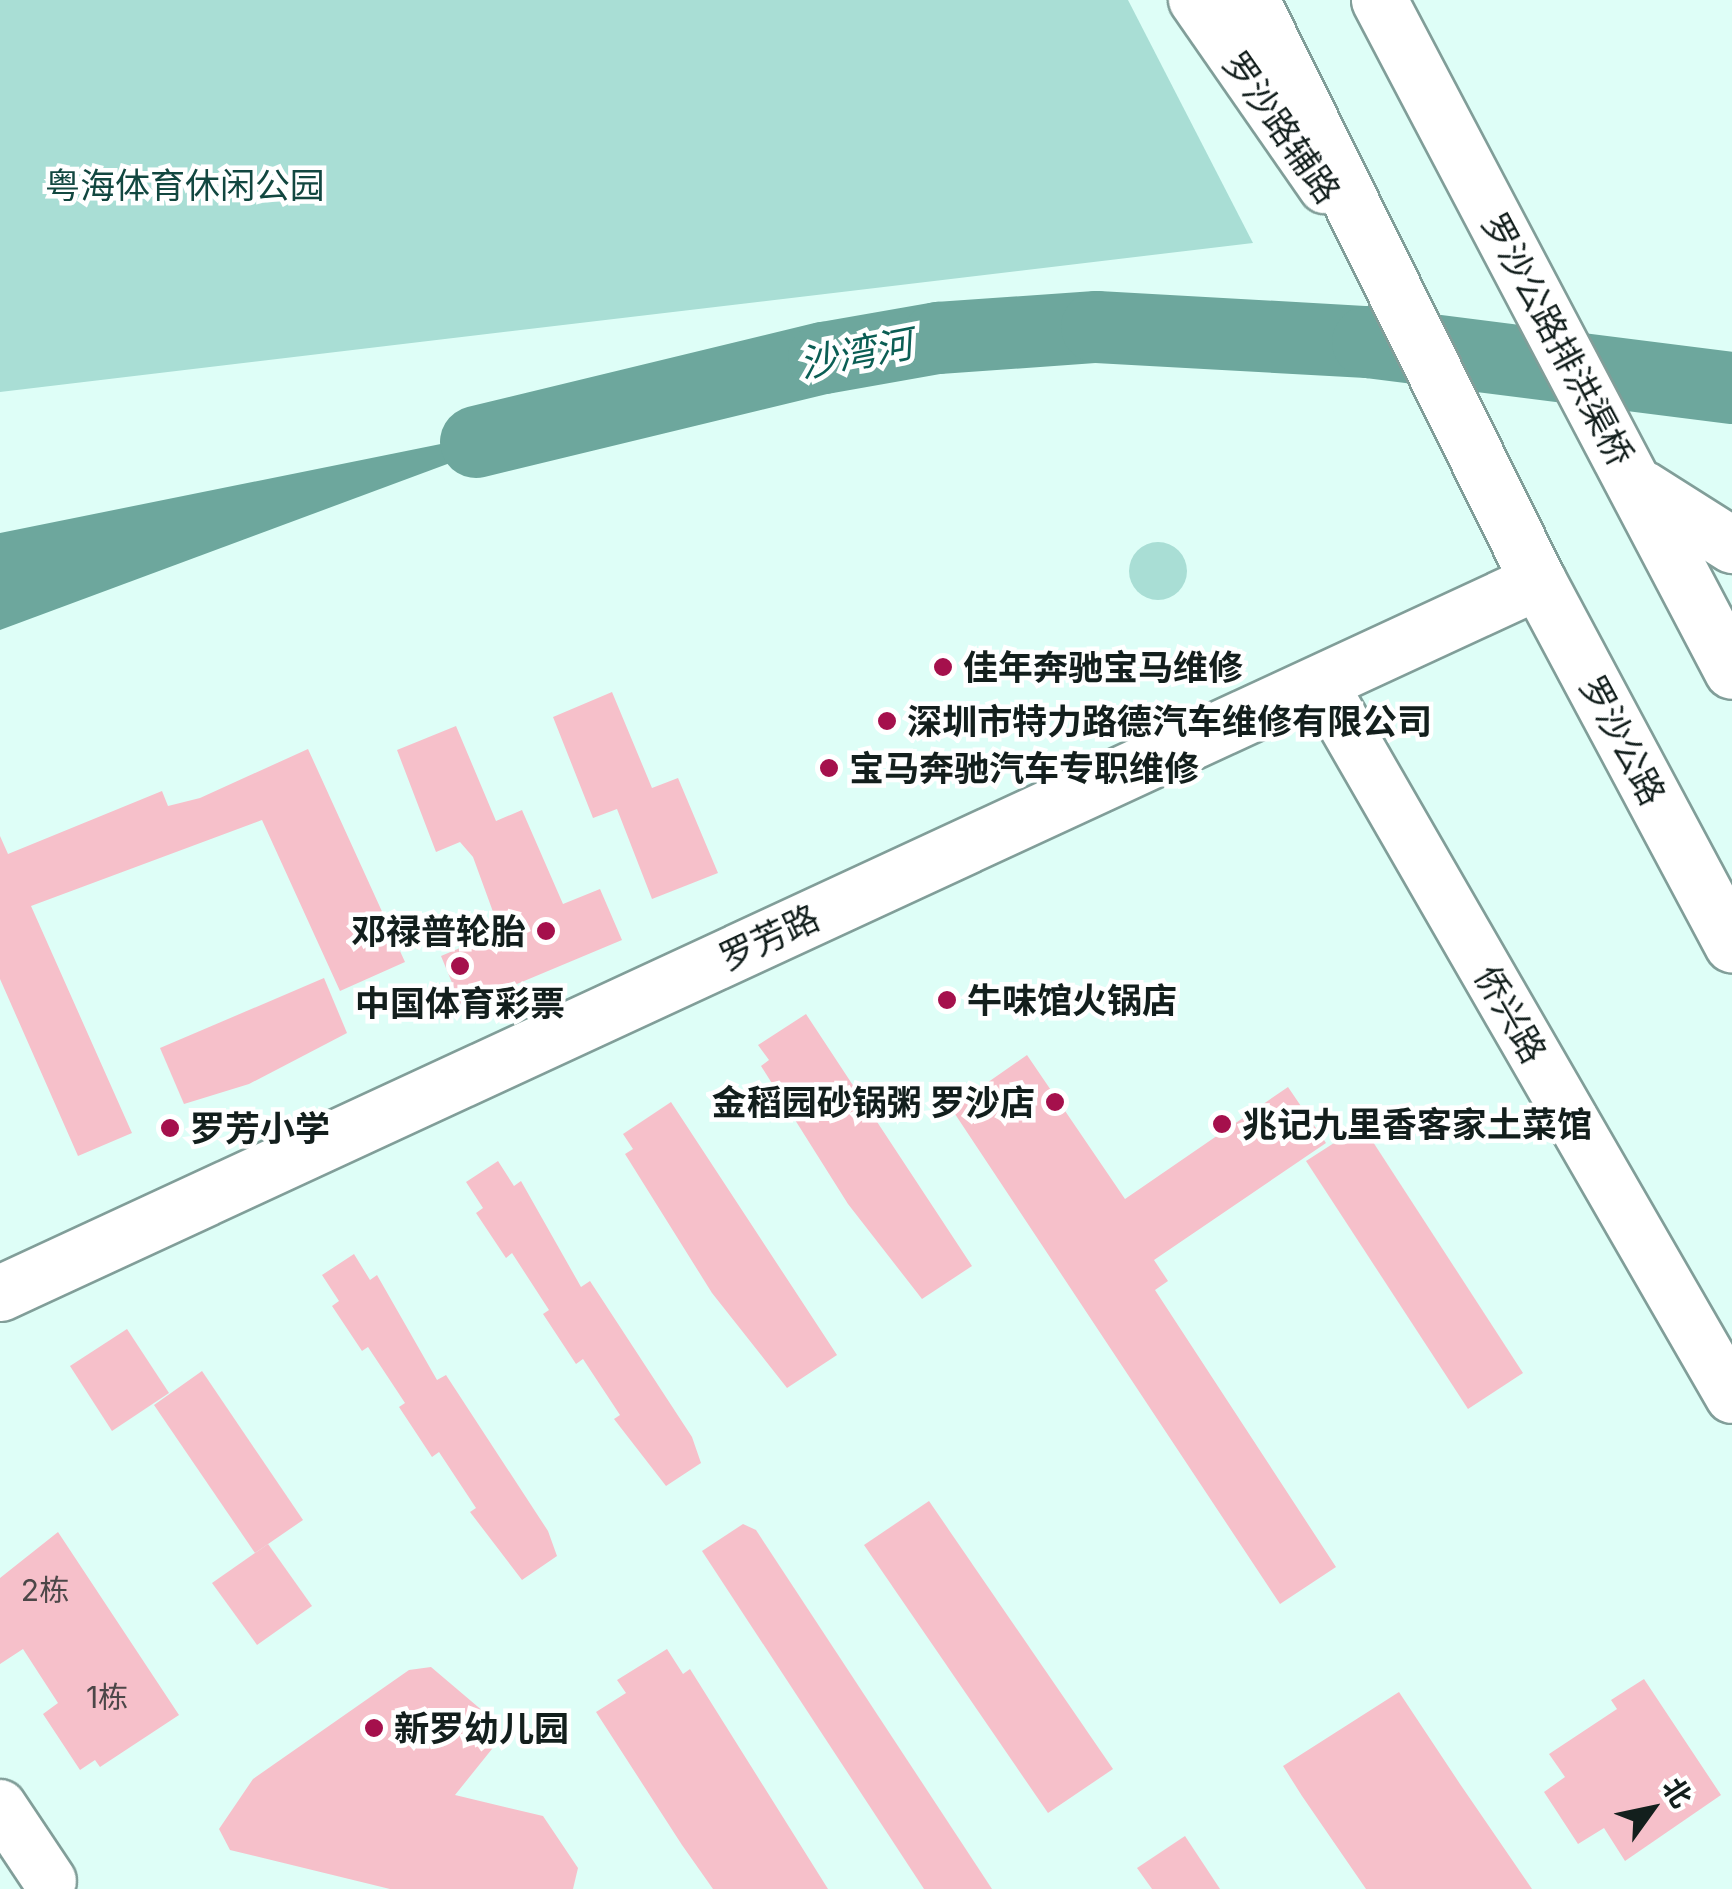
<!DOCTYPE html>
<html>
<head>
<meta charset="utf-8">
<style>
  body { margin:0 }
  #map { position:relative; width:1732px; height:1889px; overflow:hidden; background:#defef7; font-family:Inter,"Noto Sans SC",sans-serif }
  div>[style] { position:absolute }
  .green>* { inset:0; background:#a9ded5 }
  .round { border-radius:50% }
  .water>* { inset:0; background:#6da79d }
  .river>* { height:72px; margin:-36px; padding:0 36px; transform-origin:36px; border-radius:36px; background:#6da79d }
  .building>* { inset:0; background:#f6c0ca }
  .roads { filter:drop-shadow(2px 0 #819e99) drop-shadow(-2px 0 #819e99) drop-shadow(0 2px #819e99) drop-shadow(0 -2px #819e99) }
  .minor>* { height:52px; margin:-26px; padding:0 26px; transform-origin:26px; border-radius:26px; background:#fff }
  .major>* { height:55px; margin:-27.5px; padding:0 27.5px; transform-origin:27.5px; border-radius:27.5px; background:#fff }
  .highway>* { height:55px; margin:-27.5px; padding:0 27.5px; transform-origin:27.5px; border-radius:27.5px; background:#fff }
  .dots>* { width:28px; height:28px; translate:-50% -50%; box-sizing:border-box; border:5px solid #fff; border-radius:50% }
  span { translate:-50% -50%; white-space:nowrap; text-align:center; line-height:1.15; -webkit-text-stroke:9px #fff; paint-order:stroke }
  .number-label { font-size:30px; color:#4c4748 }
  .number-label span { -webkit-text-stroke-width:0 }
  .street-label { font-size:35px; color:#131f1d }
  .park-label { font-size:35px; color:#124740 }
  .poi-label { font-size:35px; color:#131f1d; font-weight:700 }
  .left { translate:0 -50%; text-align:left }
  .right { translate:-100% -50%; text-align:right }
  .water-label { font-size:38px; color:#0b5e54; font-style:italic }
  .north { position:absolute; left:1602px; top:1759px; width:100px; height:100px; -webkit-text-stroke:8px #fff; paint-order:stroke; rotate:57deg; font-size:28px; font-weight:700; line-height:40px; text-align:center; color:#131f1d }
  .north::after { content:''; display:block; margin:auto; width:35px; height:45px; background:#131f1d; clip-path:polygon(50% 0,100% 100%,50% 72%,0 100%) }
</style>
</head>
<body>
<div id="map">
  <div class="green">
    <i style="clip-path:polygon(0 0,1128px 0,1253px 243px,0 392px)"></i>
    <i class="round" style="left:1129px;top:542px;width:58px;height:58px"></i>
  </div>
  <div class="water">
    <i style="clip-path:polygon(574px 417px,0 630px,0 533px)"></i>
  </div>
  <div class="river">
    <i style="left:476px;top:442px;width:358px;rotate:-13.6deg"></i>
    <i style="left:824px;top:358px;width:116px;rotate:-10deg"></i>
    <i style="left:938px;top:338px;width:159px;rotate:-4deg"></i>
    <i style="left:1097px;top:327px;width:271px;rotate:3.2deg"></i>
    <i style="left:1368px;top:342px;width:367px;rotate:7.2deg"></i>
  </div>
  <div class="building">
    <i style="clip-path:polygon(612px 692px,652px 788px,678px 778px,718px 873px,652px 899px,617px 809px,593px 818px,553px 717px)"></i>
    <i style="clip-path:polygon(456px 726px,496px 821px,522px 810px,563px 904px,600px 889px,622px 940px,462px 1007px,441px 956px,500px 931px,473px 857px,460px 842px,436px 852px,397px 750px)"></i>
    <i style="clip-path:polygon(308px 749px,405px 962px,340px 991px,262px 820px,31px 906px,132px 1133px,78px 1156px,0 979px,0 836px,8px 854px,162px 791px,168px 806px,200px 798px)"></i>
    <i style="clip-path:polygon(324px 978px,347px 1033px,249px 1084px,184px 1104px,160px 1048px)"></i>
    <i style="clip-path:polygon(806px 1014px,972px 1266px,922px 1299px,848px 1204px,761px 1066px,769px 1060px,758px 1045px)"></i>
    <i style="clip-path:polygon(1027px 1055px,1125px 1199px,1288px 1087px,1326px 1143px,1154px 1260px,1168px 1281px,1155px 1290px,1336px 1567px,1280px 1604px,951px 1108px)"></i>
    <i style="clip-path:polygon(671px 1102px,837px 1355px,787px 1388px,712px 1293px,625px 1154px,633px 1149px,623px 1134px)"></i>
    <i style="clip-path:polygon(1362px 1125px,1523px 1373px,1468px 1409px,1306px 1161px)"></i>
    <i style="clip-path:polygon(498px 1161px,514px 1186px,521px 1181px,581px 1287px,590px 1281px,692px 1437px,701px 1463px,666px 1486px,614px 1419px,620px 1415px,583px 1359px,576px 1364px,543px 1314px,549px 1310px,512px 1253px,506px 1258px,476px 1213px,483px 1208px,466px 1182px)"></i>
    <i style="clip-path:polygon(354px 1254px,370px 1280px,377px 1275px,437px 1380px,446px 1375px,548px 1531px,557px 1556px,522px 1580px,470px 1512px,476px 1508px,439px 1452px,432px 1457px,399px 1407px,405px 1403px,368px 1347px,362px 1351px,332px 1306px,339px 1301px,322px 1275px)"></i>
    <i style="clip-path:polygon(127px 1329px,169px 1393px,112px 1431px,70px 1366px)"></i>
    <i style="clip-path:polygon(202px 1371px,303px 1520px,255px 1553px,154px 1405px)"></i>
    <i style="clip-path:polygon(929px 1501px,1113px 1769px,1048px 1813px,864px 1545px)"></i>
    <i style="clip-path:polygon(743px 1524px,756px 1530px,992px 1889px,924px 1889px,702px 1551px)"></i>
    <i style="clip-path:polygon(58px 1532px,179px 1715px,100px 1767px,95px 1760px,80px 1770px,43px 1714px,58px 1703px,23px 1649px,0 1664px,0 1578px)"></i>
    <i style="clip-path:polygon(268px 1544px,312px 1606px,257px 1645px,212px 1583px)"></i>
    <i style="clip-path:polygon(667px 1649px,683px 1674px,690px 1669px,828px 1889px,713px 1889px,682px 1845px,596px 1712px,626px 1693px,617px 1680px)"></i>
    <i style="clip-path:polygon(431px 1667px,484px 1712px,500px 1739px,455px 1795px,543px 1816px,578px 1868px,573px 1889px,390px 1889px,230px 1850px,219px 1829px,253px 1779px,409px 1670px)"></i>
    <i style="clip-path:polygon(1644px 1679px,1721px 1795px,1625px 1861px,1604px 1828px,1578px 1844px,1544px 1792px,1565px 1777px,1549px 1754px,1617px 1709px,1611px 1700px)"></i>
    <i style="clip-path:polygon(1399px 1692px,1460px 1784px,1532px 1889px,1366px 1889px,1302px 1796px,1283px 1766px)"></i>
    <i style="clip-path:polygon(1185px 1836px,1220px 1889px,1152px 1889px,1137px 1868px)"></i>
  </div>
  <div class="roads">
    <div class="minor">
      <i style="left:1195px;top:0;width:228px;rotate:55.2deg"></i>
      <i style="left:1320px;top:682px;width:825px;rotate:60.05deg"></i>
      <i style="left:0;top:1806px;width:90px;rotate:56.3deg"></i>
    </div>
    <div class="major">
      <i style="left:0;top:1293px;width:1695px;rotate:-24.84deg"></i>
    </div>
    <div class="highway">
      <i style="left:1251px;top:0;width:648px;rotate:63.71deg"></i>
      <i style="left:1538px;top:581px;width:412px;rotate:61.9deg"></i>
      <i style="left:1379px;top:0;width:758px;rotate:62.25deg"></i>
      <i style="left:1642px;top:488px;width:107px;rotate:32.3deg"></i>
    </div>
  </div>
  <div class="dots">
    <i style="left:943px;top:667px;background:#a5104c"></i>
    <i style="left:887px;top:721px;background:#a5104c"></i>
    <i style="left:829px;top:768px;background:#a5104c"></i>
    <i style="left:546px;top:931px;background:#a5104c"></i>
    <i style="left:460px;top:966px;background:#a5104c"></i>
    <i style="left:947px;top:1000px;background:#a5104c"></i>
    <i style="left:1055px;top:1102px;background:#a5104c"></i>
    <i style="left:1222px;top:1124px;background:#a5104c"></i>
    <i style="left:170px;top:1128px;background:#a5104c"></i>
    <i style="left:374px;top:1728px;background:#a5104c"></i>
  </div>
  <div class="number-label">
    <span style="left:45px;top:1590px">2栋</span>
    <span style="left:107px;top:1697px">1栋</span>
  </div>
  <div class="street-label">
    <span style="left:1282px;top:127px;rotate:55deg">罗沙路辅路</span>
    <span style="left:1558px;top:339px;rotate:62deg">罗沙公路排洪渠桥</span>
    <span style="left:1623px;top:740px;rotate:62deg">罗沙公路</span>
    <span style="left:769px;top:937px;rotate:-25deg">罗芳路</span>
    <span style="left:1511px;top:1014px;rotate:60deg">侨兴路</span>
  </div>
  <div class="park-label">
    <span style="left:185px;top:185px">粤海体育休闲公园</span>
  </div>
  <div class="poi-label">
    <span class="left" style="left:963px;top:667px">佳年奔驰宝马维修</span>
    <span class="left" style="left:907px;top:721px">深圳市特力路德汽车维修有限公司</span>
    <span class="left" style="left:849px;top:768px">宝马奔驰汽车专职维修</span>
    <span class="right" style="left:526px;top:931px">邓禄普轮胎</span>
    <span class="left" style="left:967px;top:1000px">牛味馆火锅店</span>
    <span style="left:460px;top:1003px">中国体育彩票</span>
    <span class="right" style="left:1035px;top:1102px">金稻园砂锅粥 罗沙店</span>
    <span class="left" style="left:1242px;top:1124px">兆记九里香客家土菜馆</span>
    <span class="left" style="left:190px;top:1128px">罗芳小学</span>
    <span class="left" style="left:394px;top:1728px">新罗幼儿园</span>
  </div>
  <div class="water-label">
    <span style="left:856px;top:354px;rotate:-11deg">沙湾河</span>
  </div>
  <div class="north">北</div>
</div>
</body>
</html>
